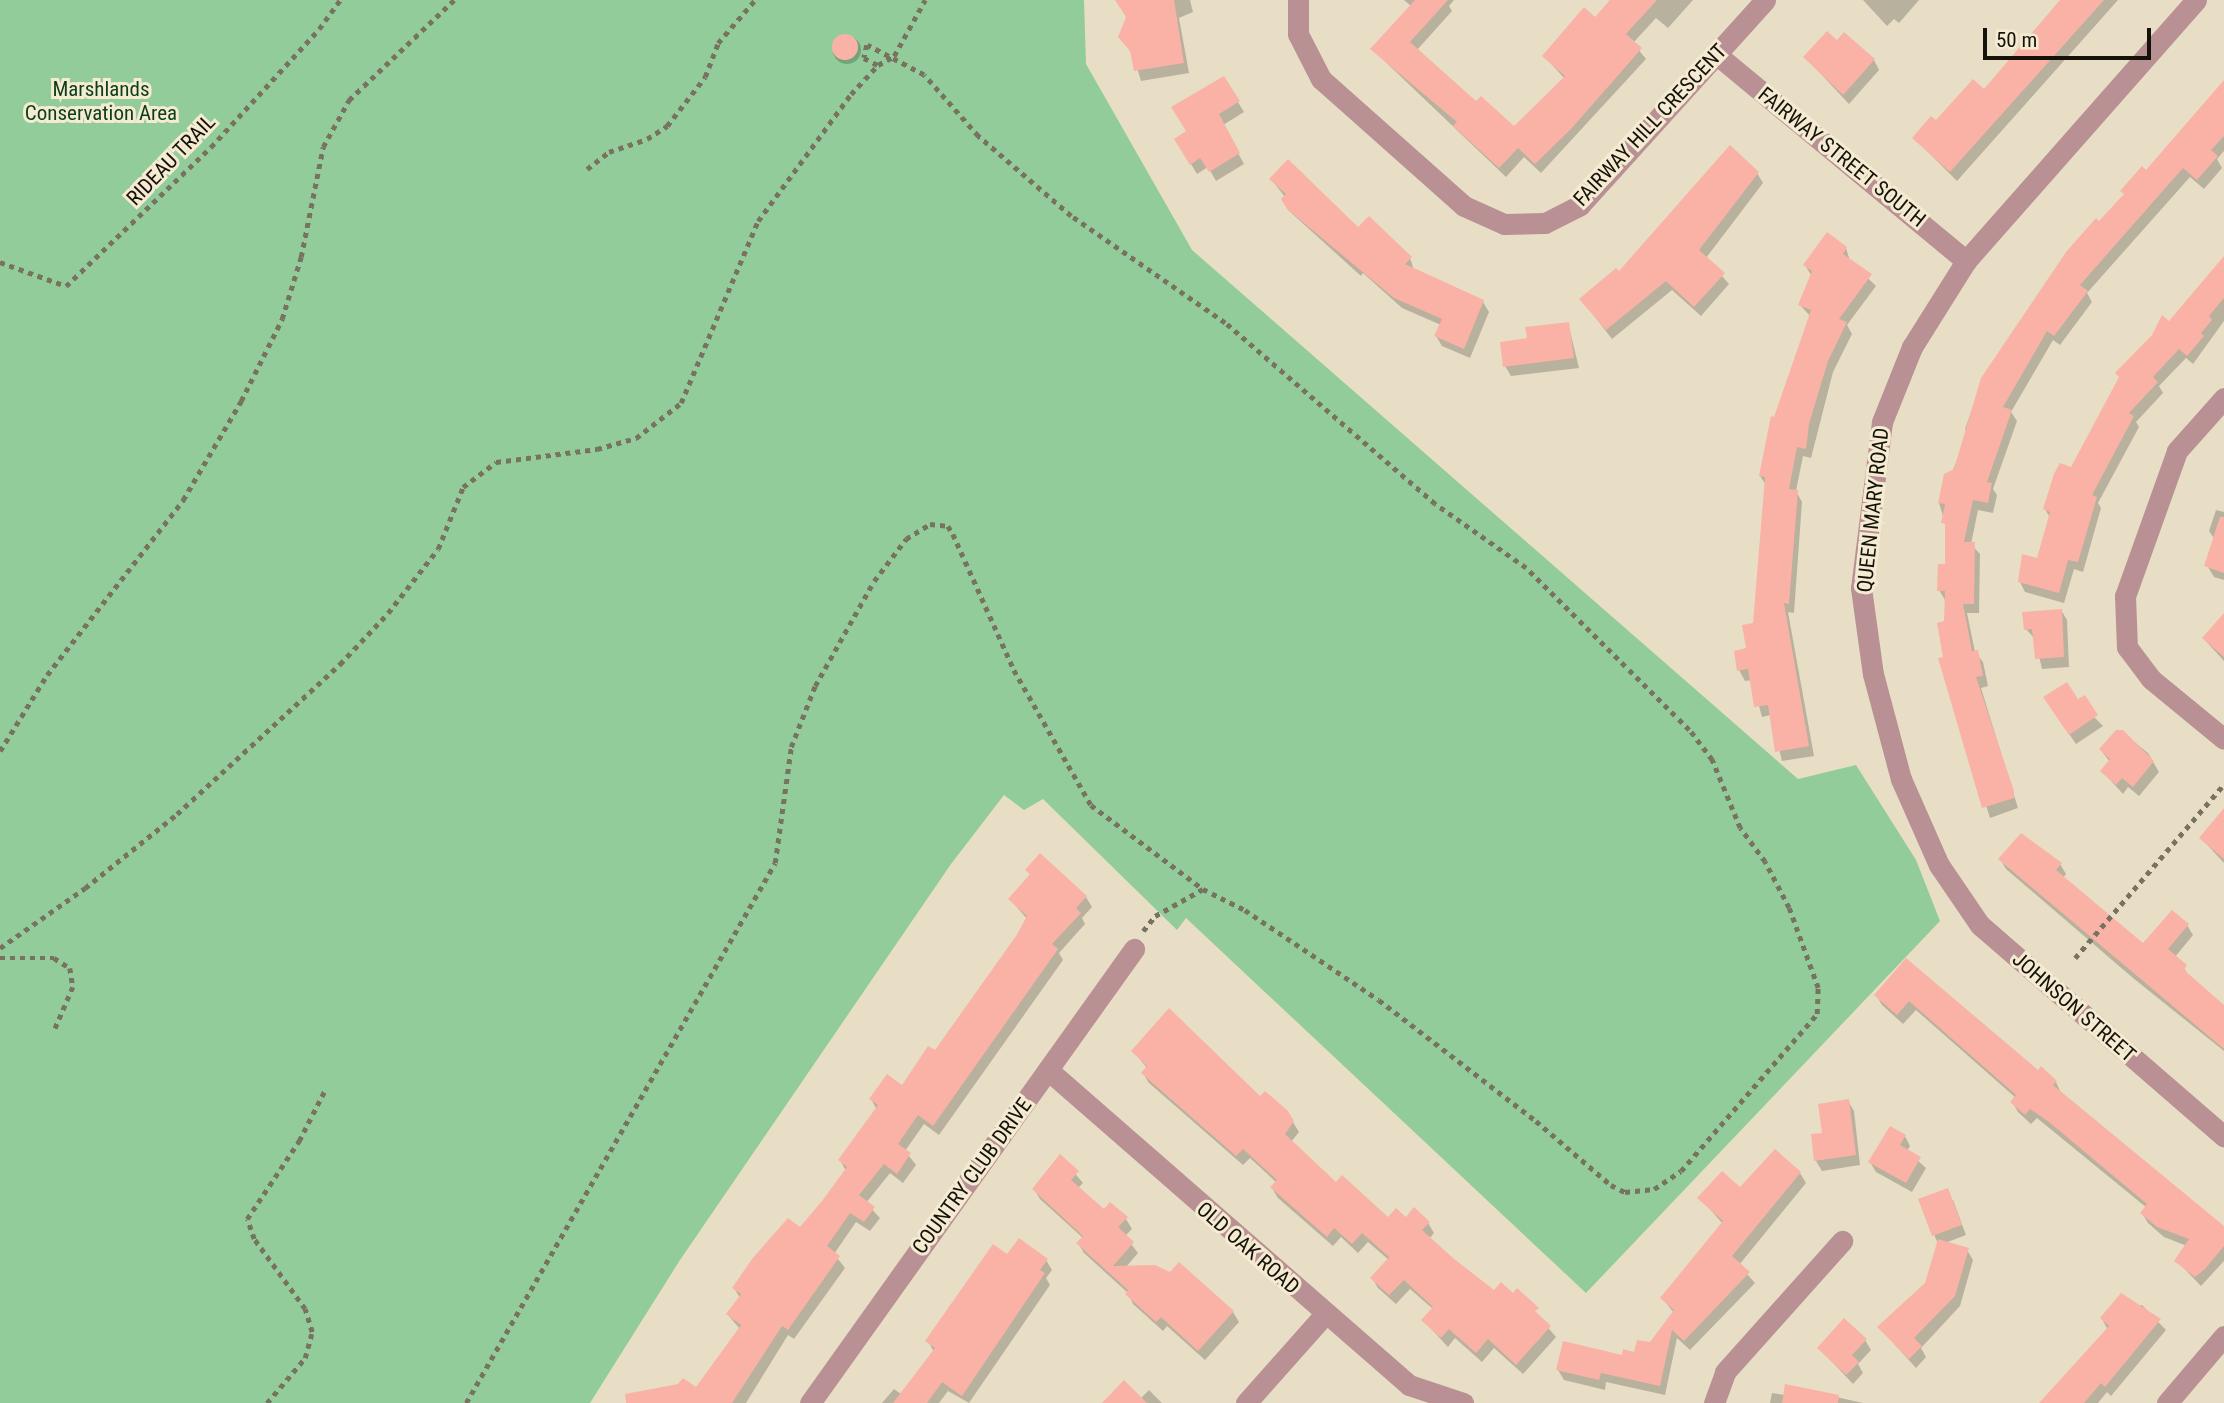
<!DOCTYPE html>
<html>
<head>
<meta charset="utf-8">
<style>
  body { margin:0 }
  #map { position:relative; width:2224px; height:1403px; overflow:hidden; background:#e7dec5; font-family:"Roboto Condensed",sans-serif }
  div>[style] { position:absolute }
  .green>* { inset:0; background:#92cc9a }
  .shadow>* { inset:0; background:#0003 }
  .round { border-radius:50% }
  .building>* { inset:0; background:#fab2a6 }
  .path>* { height:4.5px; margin-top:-2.25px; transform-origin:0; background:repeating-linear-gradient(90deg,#787261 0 5px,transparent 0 10px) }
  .minor>* { height:21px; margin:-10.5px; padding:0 10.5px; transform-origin:10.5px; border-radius:10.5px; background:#b99093 }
  .tertiary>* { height:21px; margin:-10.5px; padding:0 10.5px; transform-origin:10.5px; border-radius:10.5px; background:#b99093 }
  span { translate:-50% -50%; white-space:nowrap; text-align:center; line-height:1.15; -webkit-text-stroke:6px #f4ebd2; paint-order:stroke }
  .park-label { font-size:21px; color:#0b3e19 }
  .street-label { font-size:21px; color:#151209 }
  .scale { position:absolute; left:1983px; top:28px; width:168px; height:32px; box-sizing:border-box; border:4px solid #151209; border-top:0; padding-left:9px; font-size:21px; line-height:24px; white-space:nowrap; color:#151209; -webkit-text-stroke:5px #f4ebd2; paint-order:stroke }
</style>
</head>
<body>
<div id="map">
  <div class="green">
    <i style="clip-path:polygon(0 0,1084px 0,1086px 64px,1192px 250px,1798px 779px,1856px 765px,1916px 860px,1940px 921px,1586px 1293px,1186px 918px,1177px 930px,1043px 799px,1024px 810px,1004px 795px,951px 864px,680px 1260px,590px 1403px,0 1403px)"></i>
  </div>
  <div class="shadow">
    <i style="clip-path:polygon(1117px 0,1190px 0,1193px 12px,1179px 18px,1189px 73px,1141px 81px,1133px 55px,1120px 37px,1128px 18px)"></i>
    <i style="clip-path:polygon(1404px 0,1454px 0,1449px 6px,1452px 11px,1417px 50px,1476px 104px,1514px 129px,1565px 79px,1544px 56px,1595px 20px,1610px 0,1693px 0,1668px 28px,1656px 18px,1633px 43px,1646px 59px,1541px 173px,1524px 157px,1506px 177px,1372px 49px,1411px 6px)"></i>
    <i style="clip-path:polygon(1863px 0,1919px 0,1899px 23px,1894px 19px,1887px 26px)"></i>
    <i style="clip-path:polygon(2066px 0,2118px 0,1957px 181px,1914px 138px,1984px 91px)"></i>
    <i class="round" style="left:833px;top:36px;width:28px;height:28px"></i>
    <i style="clip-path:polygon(1837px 42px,1874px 60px,1879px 70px,1849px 104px,1805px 57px)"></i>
    <i style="clip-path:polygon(1223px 78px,1244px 112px,1223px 125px,1244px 164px,1216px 181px,1208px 167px,1197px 174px,1176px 139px,1188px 132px)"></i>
    <i style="clip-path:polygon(2224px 82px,2224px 151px,2217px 159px,2222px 168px,2204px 189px,2190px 177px,2087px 293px,2092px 302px,2060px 345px,2053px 340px,2011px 412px,2017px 421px,1993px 489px,1997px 495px,1993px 513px,1978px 510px,1971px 544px,1980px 554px,1979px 613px,1967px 613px,1975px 652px,1983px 662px,1988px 686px,1981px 688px,2018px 808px,1990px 818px,1941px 659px,1945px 659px,1946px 622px,1945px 600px,1939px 590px,1946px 566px,1947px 529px,1939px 503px,1968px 434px,1965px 429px,1983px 379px,2100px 224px)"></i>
    <i style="clip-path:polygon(1757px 173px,1763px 183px,1706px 258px,1729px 284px,1701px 316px,1672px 290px,1612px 339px,1581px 299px)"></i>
    <i style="clip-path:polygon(1271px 179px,1410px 258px,1414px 270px,1483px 302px,1489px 312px,1470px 358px,1442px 346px,1436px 336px,1441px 325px,1402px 308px,1363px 273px,1361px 276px,1288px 210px,1285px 197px)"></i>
    <i style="clip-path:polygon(1846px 248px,1850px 261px,1876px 286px,1847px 325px,1852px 334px,1833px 372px,1811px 458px,1803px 456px,1796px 491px,1802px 502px,1794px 613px,1788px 612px,1814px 756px,1782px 761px,1771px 715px,1762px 717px,1752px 680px,1745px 681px,1739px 670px,1755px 624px,1766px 485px,1760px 476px,1811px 317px,1800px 305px,1811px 275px,1805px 265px)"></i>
    <i style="clip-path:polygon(2224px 258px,2224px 321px,2193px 364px,2186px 358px,2159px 386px,2163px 393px,2136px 422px,2139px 427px,2098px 503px,2101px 508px,2083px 572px,2074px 569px,2064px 603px,2025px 592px,2020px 582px,2038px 560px,2050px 518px,2045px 509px,2169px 323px)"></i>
    <i style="clip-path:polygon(1568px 323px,1579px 368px,1511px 376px,1505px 366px,1528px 340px)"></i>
    <i style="clip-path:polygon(2216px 510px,2224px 512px,2224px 580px,2214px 577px,2208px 567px,2215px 540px,2209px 531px)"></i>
    <i style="clip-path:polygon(2061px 610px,2067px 620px,2069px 667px,2042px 669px,2035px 639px,2026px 629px)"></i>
    <i style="clip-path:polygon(2224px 615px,2224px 661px,2204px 639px)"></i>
    <i style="clip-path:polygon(2078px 701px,2103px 726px,2076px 744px,2051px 708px)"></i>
    <i style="clip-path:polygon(2122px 732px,2148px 753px,2159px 772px,2139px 796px,2128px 787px,2123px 794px,2102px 771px,2110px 762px,2101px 750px)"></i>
    <i style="clip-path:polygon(2224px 821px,2224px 863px,2201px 838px)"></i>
    <i style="clip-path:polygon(2000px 859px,2060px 864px,2066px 874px,2063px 878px,2144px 946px,2187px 925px,2193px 935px,2175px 957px,2191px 978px,2224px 1006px,2224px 1051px,2133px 978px,2006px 869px)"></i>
    <i style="clip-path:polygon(1027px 870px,1086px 897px,1092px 907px,1082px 918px,1085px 924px,1059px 953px,1063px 960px,939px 1135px,924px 1124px,905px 1151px,916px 1165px,903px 1183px,890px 1173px,866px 1203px,880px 1218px,870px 1231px,856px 1222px,834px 1254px,845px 1268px,794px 1339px,788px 1335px,746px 1403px,661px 1403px,697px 1389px,740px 1329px,728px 1315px,740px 1298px,734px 1288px,801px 1230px,846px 1171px,840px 1160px,877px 1110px,871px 1099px,903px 1087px,935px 1053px,1017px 937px,1027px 919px,1010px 899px,1031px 876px)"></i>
    <i style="clip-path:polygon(1906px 961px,2038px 1072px,2056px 1082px,2061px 1093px,2224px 1228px,2224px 1261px,2201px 1286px,2177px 1261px,2187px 1246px,2164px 1237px,2148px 1223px,2142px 1213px,2147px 1208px,2037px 1118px,2031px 1124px,2018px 1112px,2012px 1102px,2016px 1098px,1916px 1010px,1903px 1024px,1882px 1005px,1876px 995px)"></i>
    <i style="clip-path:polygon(1133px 1051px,1261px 1098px,1293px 1122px,1299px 1132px,1291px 1142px,1336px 1184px,1388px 1219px,1428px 1223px,1434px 1233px,1429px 1239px,1494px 1292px,1513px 1295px,1517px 1291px,1556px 1337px,1523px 1374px,1494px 1348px,1482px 1362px,1455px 1338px,1448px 1347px,1423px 1320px,1433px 1309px,1410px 1289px,1396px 1304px,1378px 1288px,1372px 1278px,1389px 1260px,1368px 1242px,1358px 1253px,1341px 1237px,1333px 1246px,1278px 1198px,1272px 1188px,1277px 1183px,1250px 1158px,1243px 1165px,1149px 1083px,1143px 1073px,1147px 1068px)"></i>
    <i style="clip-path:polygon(1848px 1101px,1854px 1111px,1860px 1165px,1822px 1171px,1816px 1161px,1824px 1134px)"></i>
    <i style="clip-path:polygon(1905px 1136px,1910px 1146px,1907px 1151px,1926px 1168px,1912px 1192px,1876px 1172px,1870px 1162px)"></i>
    <i style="clip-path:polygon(1061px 1157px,1083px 1183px,1078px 1188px,1104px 1211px,1126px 1219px,1132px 1229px,1125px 1236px,1138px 1253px,1126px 1267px,1233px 1312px,1239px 1322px,1205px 1360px,1167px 1326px,1163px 1331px,1133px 1304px,1128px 1293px,1084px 1253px,1078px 1243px,1083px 1238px,1040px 1199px,1034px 1189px)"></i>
    <i style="clip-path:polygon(1800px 1173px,1806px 1183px,1739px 1265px,1755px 1283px,1690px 1350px,1677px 1338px,1665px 1395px,1606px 1382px,1605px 1390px,1564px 1380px,1558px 1370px,1623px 1357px,1651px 1344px,1674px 1313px,1662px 1298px,1723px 1224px,1700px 1198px)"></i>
    <i style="clip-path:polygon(1920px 1200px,1953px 1200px,1966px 1235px,1945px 1243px,1967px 1250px,1973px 1260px,1960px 1306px,1921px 1348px,1926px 1357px,1916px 1368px,1879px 1327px,1927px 1284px,1938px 1244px)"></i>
    <i style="clip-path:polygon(1007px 1257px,1046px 1260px,1052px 1270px,1046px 1278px,1050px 1285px,969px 1403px,948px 1391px,939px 1403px,882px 1403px,894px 1389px,901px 1394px,934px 1352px,928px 1341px)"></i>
    <i style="clip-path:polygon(2142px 1305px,2166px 1330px,2111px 1396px,2107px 1392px,2098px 1403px,2045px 1403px,2108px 1330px,2102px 1319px)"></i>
    <i style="clip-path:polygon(1865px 1340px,1871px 1350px,1858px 1364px,1863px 1373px,1853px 1384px,1819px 1348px)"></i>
    <i style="clip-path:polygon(1787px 1386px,1863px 1403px,1770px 1403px,1772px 1393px,1785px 1395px)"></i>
    <i style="clip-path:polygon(1149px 1390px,1162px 1403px,1102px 1403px,1140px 1399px)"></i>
  </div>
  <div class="building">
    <i style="clip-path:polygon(1115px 0,1174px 0,1184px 63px,1134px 71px,1130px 51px,1118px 37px,1126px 17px)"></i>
    <i style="clip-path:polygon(1415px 0,1448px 0,1410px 42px,1476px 101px,1481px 96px,1514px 126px,1565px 76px,1542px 56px,1584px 7px,1595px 17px,1610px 0,1657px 0,1626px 34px,1642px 48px,1571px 129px,1535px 164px,1518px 148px,1499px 168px,1453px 126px,1457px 122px,1370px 49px)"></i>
    <i style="clip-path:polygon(2060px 0,2104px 0,1950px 172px,1912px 138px,1931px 116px,1936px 120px,1973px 79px,1984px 89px)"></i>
    <i style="clip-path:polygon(1827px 31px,1837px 40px,1844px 32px,1875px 59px,1843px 95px,1803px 57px)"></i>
    <i class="round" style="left:832px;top:34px;width:26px;height:26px"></i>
    <i style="clip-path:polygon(1224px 76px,1240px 101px,1219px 114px,1240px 153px,1209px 172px,1200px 158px,1190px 165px,1174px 139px,1186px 131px,1171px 107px)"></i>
    <i style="clip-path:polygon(2224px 80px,2224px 136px,2211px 150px,2218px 156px,2197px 180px,2183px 168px,2080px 285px,2088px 291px,2054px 336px,2047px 331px,2003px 407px,2012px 410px,1987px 482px,1992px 483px,1988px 503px,1973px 500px,1964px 542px,1975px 542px,1974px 604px,1963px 604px,1972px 651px,1978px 650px,1983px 676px,1976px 677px,2014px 791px,2014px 798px,1982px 808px,1938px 658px,1943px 657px,1937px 623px,1944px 621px,1945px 591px,1937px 591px,1938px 564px,1945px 564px,1945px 524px,1941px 523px,1945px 504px,1938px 503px,1944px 474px,1954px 469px,1981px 378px,2066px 252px,2096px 218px,2099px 221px,2124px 194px,2120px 191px,2142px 166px,2146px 170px)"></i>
    <i style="clip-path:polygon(1730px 145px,1759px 172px,1699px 250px,1725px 273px,1694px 307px,1666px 281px,1606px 330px,1579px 299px,1616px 268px,1619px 271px)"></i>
    <i style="clip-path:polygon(1288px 159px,1358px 227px,1369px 216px,1412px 257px,1405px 264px,1484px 300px,1464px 349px,1434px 336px,1442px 319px,1394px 298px,1287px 209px,1281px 199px,1286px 194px,1269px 179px)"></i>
    <i style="clip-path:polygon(1827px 232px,1847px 247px,1843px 254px,1872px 274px,1839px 319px,1847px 322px,1828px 361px,1809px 424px,1806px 449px,1797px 447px,1789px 489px,1798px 490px,1789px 604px,1784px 603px,1809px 746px,1775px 752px,1768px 705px,1754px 707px,1748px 669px,1737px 671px,1734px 651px,1746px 648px,1742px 625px,1753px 623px,1765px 477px,1759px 476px,1771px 416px,1774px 417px,1811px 310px,1798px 305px,1812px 271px,1803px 265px)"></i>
    <i style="clip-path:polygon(2224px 256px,2224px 298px,2209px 316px,2212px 320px,2201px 333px,2204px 336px,2187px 356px,2179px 349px,2153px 377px,2158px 382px,2129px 413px,2134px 416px,2092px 495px,2097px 497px,2078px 562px,2068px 560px,2059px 593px,2018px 582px,2022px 554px,2037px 558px,2050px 512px,2043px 509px,2054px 474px,2060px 463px,2071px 467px,2119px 377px,2115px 373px,2152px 335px,2162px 315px,2169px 321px)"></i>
    <i style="clip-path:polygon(1569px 322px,1574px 358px,1503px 367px,1500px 342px,1527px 338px,1525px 327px)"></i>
    <i style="clip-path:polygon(2220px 517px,2224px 517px,2224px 573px,2204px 566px)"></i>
    <i style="clip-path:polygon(2062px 609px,2064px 657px,2035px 659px,2032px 629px,2024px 630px,2022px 612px)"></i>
    <i style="clip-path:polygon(2224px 613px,2224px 657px,2202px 638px)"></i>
    <i style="clip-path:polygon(2067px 682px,2078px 699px,2085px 695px,2098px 715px,2069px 735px,2043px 697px)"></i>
    <i style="clip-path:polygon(2116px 730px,2123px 730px,2154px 761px,2133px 787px,2122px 778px,2116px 785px,2100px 771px,2110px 759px,2099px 749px)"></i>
    <i style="clip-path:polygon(2224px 808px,2224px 859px,2199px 838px)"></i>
    <i style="clip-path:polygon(2021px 833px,2062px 863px,2056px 870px,2143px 943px,2172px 910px,2189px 924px,2168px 949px,2187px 965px,2184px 970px,2224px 1005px,2224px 1049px,1998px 859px)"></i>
    <i style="clip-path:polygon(1040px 853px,1087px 896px,1076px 908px,1081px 913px,1052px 944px,1058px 949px,933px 1126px,918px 1115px,898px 1144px,911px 1153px,897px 1174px,884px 1164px,859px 1195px,875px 1207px,864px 1222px,850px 1213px,827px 1246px,840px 1256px,788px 1330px,782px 1326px,732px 1403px,626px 1403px,625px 1394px,678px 1384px,683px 1378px,696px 1387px,741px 1325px,726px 1314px,741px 1294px,732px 1288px,752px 1259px,788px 1218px,800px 1227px,822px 1201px,847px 1167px,838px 1160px,878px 1105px,869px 1099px,887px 1074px,902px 1085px,928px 1046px,935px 1050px,1016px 936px,1027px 916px,1008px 899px,1030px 874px,1025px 870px)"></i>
    <i style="clip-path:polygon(1906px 958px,2038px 1070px,2041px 1066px,2057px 1081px,2053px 1085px,2224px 1226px,2224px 1246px,2205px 1269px,2195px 1277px,2174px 1261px,2189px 1239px,2157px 1227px,2140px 1213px,2147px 1204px,2049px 1122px,2030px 1109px,2025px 1115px,2010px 1102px,2016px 1095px,1909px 1001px,1897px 1015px,1874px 995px)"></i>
    <i style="clip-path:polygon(1169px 1008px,1260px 1096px,1265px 1091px,1288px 1111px,1294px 1121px,1285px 1134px,1336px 1182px,1342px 1175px,1388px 1217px,1396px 1208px,1406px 1217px,1414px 1207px,1430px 1222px,1422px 1230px,1453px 1258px,1494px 1290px,1501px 1282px,1513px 1293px,1517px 1288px,1539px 1308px,1535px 1311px,1551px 1326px,1516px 1365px,1488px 1339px,1476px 1353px,1449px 1329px,1441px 1338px,1421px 1320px,1433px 1307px,1404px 1280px,1389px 1295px,1370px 1278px,1389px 1257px,1362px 1233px,1352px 1244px,1334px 1228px,1327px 1237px,1270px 1187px,1277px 1180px,1243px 1149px,1236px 1156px,1141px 1073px,1147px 1066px,1131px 1051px)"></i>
    <i style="clip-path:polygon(1849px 1099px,1856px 1155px,1814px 1161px,1811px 1134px,1822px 1133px,1818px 1104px)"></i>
    <i style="clip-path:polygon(1890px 1126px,1906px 1135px,1900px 1145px,1921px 1157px,1906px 1183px,1868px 1162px)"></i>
    <i style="clip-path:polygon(1775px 1149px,1801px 1172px,1732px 1256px,1750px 1272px,1684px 1341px,1672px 1330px,1660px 1386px,1601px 1373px,1599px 1380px,1556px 1370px,1563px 1341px,1622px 1355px,1623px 1349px,1634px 1352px,1637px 1340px,1650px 1342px,1674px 1310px,1660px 1298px,1723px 1221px,1697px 1198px,1722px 1171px,1740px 1187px)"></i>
    <i style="clip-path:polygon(1060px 1154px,1079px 1171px,1071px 1180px,1104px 1209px,1110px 1202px,1128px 1217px,1118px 1227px,1134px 1242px,1113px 1266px,1155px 1265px,1170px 1272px,1179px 1262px,1234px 1311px,1198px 1351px,1161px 1317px,1156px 1322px,1125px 1294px,1128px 1290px,1076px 1243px,1083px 1236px,1032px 1189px)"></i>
    <i style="clip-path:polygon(1948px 1188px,1962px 1225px,1932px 1236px,1918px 1199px)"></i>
    <i style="clip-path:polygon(1019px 1238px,1048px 1259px,1040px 1270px,1045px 1273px,962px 1396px,942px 1382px,927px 1403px,893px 1403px,935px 1348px,925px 1341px,993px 1244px,1007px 1254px)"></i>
    <i style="clip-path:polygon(1938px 1239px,1969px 1248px,1955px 1296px,1914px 1338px,1922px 1346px,1909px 1359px,1877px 1327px,1925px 1283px)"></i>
    <i style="clip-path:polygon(2121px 1293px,2161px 1319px,2105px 1387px,2101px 1383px,2084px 1403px,2039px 1403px,2109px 1326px,2100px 1318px)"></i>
    <i style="clip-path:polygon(1844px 1318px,1867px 1339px,1852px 1355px,1859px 1362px,1846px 1375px,1817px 1348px)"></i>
    <i style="clip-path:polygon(1124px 1380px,1147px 1403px,1102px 1403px)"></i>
    <i style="clip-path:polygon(1785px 1384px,1839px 1395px,1838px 1403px,1782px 1403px)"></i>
  </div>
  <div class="path">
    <i style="left:587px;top:169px;width:28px;rotate:-38deg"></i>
    <i style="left:609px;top:152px;width:40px;rotate:-18.9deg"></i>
    <i style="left:647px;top:139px;width:24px;rotate:-33deg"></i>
    <i style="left:667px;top:126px;width:62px;rotate:-52.2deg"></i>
    <i style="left:705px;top:77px;width:36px;rotate:-69deg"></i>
    <i style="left:718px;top:43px;width:57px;rotate:-49.3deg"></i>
    <i style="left:0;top:262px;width:70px;rotate:20deg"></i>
    <i style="left:66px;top:286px;width:201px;rotate:-43.8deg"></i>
    <i style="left:211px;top:147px;width:160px;rotate:-47.5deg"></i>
    <i style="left:319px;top:29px;width:36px;rotate:-54deg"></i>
    <i style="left:0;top:751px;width:89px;rotate:-58.3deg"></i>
    <i style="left:47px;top:675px;width:222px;rotate:-52.1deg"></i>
    <i style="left:183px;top:500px;width:115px;rotate:-59.6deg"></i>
    <i style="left:241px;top:401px;width:92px;rotate:-63.4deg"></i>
    <i style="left:282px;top:319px;width:65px;rotate:-73deg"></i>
    <i style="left:301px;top:257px;width:112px;rotate:-78.7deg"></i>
    <i style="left:323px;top:147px;width:54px;rotate:-61deg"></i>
    <i style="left:349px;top:100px;width:145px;rotate:-43.6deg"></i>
    <i style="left:1143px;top:931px;width:19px;rotate:-51deg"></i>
    <i style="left:1155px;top:916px;width:55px;rotate:-29.4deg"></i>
    <i style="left:0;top:948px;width:104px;rotate:-35.2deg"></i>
    <i style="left:85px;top:888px;width:118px;rotate:-38.8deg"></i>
    <i style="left:177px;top:814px;width:222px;rotate:-42.6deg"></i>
    <i style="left:340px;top:664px;width:70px;rotate:-46.7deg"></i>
    <i style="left:388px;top:613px;width:81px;rotate:-52deg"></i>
    <i style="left:438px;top:549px;width:67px;rotate:-68deg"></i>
    <i style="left:463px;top:487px;width:41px;rotate:-37.1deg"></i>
    <i style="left:496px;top:462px;width:102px;rotate:-7.3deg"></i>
    <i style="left:597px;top:449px;width:41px;rotate:-15.8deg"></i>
    <i style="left:636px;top:438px;width:57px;rotate:-37.9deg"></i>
    <i style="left:681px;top:403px;width:198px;rotate:-67.1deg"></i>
    <i style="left:758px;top:221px;width:157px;rotate:-53.8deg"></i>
    <i style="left:851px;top:94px;width:40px;rotate:-47deg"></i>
    <i style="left:878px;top:65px;width:18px;rotate:-29deg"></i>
    <i style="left:894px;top:56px;width:64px;rotate:-61deg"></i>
    <i style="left:0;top:958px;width:54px"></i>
    <i style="left:54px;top:958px;width:19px;rotate:32deg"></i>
    <i style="left:70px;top:968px;width:19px;rotate:81deg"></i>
    <i style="left:73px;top:987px;width:46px;rotate:113.2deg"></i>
    <i style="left:2075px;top:958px;width:229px;rotate:-49.4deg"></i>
    <i style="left:267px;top:1403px;width:59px;rotate:-49.8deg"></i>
    <i style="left:305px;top:1358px;width:27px;rotate:-75deg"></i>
    <i style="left:312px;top:1332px;width:24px;rotate:-107deg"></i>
    <i style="left:305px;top:1309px;width:87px;rotate:-126.1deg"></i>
    <i style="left:254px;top:1239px;width:21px;rotate:-109deg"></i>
    <i style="left:247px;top:1219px;width:94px;rotate:-56.3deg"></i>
    <i style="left:299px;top:1141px;width:57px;rotate:-63deg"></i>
    <i style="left:466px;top:1403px;width:622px;rotate:-60.22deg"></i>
    <i style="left:775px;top:863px;width:117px;rotate:-82.1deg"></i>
    <i style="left:791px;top:747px;width:66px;rotate:-68.5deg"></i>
    <i style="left:815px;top:686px;width:120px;rotate:-60.7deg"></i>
    <i style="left:874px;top:581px;width:53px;rotate:-52.7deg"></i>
    <i style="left:906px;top:539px;width:28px;rotate:-32deg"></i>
    <i style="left:930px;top:524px;width:18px;rotate:6deg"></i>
    <i style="left:948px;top:526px;width:9px;rotate:58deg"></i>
    <i style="left:953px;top:534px;width:149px;rotate:65.8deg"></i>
    <i style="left:1014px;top:670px;width:155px;rotate:60.3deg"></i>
    <i style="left:1091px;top:805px;width:140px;rotate:36.9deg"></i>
    <i style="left:1203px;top:889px;width:47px;rotate:26.6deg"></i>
    <i style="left:1245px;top:910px;width:161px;rotate:33.9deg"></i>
    <i style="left:1379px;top:1000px;width:198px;rotate:37.6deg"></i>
    <i style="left:1536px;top:1121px;width:99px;rotate:40.5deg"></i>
    <i style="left:1611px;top:1185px;width:16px;rotate:27deg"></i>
    <i style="left:1625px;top:1192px;width:29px;rotate:-6deg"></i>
    <i style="left:1654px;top:1189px;width:32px;rotate:-34deg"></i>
    <i style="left:1681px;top:1171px;width:208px;rotate:-49.1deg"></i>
    <i style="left:1817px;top:1014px;width:26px;rotate:-88deg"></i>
    <i style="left:1818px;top:988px;width:85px;rotate:-109.9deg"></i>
    <i style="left:1789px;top:908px;width:52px;rotate:-117.6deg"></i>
    <i style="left:1765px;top:862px;width:42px;rotate:-126.3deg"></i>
    <i style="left:1740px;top:828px;width:74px;rotate:-112.4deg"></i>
    <i style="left:1712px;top:760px;width:38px;rotate:-127deg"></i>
    <i style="left:1689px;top:730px;width:230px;rotate:-135.2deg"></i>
    <i style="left:1526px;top:568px;width:111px;rotate:-144.9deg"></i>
    <i style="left:1435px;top:504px;width:277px;rotate:-139.2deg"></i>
    <i style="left:1225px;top:323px;width:188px;rotate:-145.2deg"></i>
    <i style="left:1071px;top:216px;width:123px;rotate:-139.3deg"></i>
    <i style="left:978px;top:136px;width:81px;rotate:-131.5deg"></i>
    <i style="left:924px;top:75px;width:64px;rotate:-152.2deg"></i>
    <i style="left:867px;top:45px;width:13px;rotate:103deg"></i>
    <i style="left:864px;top:58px;width:16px;rotate:27deg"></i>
  </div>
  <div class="minor">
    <i style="left:1298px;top:0;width:34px;rotate:90deg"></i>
    <i style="left:1298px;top:34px;width:51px;rotate:62.9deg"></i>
    <i style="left:1321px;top:79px;width:191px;rotate:41.6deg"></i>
    <i style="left:1464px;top:206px;width:44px;rotate:24.2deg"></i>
    <i style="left:1504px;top:224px;width:41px;rotate:-1.4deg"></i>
    <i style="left:1545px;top:223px;width:39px;rotate:-27deg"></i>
    <i style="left:1580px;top:205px;width:276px;rotate:-47.9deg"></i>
    <i style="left:1716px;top:54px;width:325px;rotate:39.6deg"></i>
    <i style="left:2224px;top:398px;width:71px;rotate:131.6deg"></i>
    <i style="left:2177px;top:451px;width:154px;rotate:109.7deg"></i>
    <i style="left:2125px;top:596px;width:51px;rotate:87.8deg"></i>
    <i style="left:2127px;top:647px;width:40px;rotate:53deg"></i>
    <i style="left:2151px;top:679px;width:94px;rotate:39.4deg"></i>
    <i style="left:1048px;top:1070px;width:479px;rotate:41.1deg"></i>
    <i style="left:1409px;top:1385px;width:57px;rotate:18.4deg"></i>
    <i style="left:810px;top:1403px;width:558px;rotate:-54.49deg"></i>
    <i style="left:1246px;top:1403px;width:118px;rotate:-48.4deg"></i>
    <i style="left:1714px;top:1403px;width:33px;rotate:-70deg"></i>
    <i style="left:1725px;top:1372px;width:176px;rotate:-48.2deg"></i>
    <i style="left:2167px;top:1403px;width:88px;rotate:-49.6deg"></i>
  </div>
  <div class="tertiary">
    <i style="left:2196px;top:0;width:348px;rotate:131.4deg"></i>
    <i style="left:1966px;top:261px;width:102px;rotate:122.1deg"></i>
    <i style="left:1912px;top:347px;width:81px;rotate:111.8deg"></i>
    <i style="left:1882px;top:422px;width:167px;rotate:97.2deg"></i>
    <i style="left:1861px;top:588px;width:87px;rotate:82.1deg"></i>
    <i style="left:1873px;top:674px;width:109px;rotate:75.1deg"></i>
    <i style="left:1901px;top:779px;width:94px;rotate:66.2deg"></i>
    <i style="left:1939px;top:865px;width:73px;rotate:55.7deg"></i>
    <i style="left:1980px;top:925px;width:323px;rotate:40.9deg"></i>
  </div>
  <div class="park-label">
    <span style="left:101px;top:101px">Marshlands<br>Conservation Area</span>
  </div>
  <div class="street-label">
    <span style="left:1650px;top:125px;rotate:-47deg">FAIRWAY HILL CRESCENT</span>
    <span style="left:1842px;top:157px;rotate:39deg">FAIRWAY STREET SOUTH</span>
    <span style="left:171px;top:160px;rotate:-46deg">RIDEAU TRAIL</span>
    <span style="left:1873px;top:510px;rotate:-84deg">QUEEN MARY ROAD</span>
    <span style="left:2074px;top:1007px;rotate:41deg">JOHNSON STREET</span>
    <span style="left:972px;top:1176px;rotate:-54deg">COUNTRY CLUB DRIVE</span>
    <span style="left:1248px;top:1248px;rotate:41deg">OLD OAK ROAD</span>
  </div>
  <div class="scale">50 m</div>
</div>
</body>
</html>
